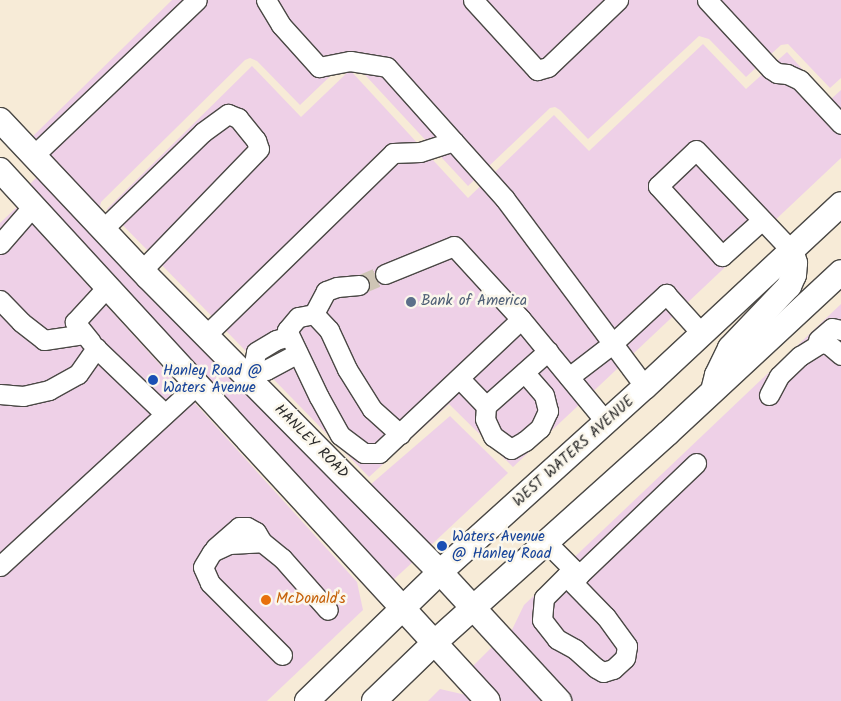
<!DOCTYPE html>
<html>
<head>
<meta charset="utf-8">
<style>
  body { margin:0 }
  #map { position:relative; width:841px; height:701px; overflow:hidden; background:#f7ebd7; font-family:Kalam,sans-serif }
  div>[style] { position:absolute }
  .built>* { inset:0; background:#eed0e7 }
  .minor-tunnel>* { height:19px; margin-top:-9.5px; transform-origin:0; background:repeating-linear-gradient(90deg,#cec5b5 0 19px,transparent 0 28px) }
  .roads { filter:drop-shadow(1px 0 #4a4845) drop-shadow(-1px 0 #4a4845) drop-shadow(0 1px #4a4845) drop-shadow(0 -1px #4a4845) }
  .minor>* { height:19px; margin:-9.5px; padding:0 9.5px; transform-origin:9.5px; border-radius:9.5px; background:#fff }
  .major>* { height:24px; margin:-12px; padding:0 12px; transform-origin:12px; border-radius:12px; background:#fff }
  .dots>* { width:14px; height:14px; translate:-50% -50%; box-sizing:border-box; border:2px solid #fbf7ec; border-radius:50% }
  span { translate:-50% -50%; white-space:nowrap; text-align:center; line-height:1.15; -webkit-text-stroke:5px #fbf7ec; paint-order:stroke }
  .service-label { font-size:15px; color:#4e5e75 }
  .left { translate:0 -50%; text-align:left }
  .transit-label { font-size:15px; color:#164399 }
  .street-label { font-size:15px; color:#2b2b2b }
  .food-label { font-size:15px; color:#c56008 }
</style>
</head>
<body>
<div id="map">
  <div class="built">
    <i style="clip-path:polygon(172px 0,841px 0,841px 78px,830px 88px,788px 44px,781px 45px,746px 77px,709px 39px,699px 36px,588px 139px,560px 110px,555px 107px,550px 108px,468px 186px,354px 63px,344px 63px,300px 105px,257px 61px,250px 58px,245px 60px,101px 202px,99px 212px,35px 144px,32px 137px)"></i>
    <i style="clip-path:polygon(703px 44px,746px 89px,787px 52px,830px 100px,841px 90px,841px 158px,513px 467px,449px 404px,369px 477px,107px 209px,252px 66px,301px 117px,350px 70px,468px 198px,554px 115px,589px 151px)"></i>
    <i style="clip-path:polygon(39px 175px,415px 560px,391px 582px,28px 186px)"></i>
    <i style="clip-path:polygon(17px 207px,357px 582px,363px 610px,267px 701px,0 701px,0 223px)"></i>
    <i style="clip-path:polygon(841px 304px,841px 701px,570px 701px,509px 636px,524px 605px)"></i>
    <i style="clip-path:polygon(450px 416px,508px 473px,429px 547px,370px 485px)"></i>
    <i style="clip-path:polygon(494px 645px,546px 701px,501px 701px,471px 668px)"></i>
    <i style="clip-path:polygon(440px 689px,466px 695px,471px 701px,428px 701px)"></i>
  </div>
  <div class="minor-tunnel">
    <i style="left:359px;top:285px;width:28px;rotate:-23deg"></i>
  </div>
  <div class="roads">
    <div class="minor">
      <i style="left:266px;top:0;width:29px;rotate:59deg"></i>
      <i style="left:281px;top:25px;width:57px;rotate:47.9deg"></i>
      <i style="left:319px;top:67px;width:32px;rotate:-11deg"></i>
      <i style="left:350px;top:61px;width:37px;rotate:9deg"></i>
      <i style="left:387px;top:67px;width:177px;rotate:48.2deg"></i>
      <i style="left:505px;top:199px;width:234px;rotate:53.3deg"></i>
      <i style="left:473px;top:0;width:95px;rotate:47.6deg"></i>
      <i style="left:537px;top:70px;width:11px;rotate:-15deg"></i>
      <i style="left:548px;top:67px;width:97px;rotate:-43.7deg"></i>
      <i style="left:707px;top:0;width:94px;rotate:47.2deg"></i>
      <i style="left:771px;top:69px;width:7px;rotate:34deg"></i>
      <i style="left:777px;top:73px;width:10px;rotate:6deg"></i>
      <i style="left:787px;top:74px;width:14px;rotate:25deg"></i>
      <i style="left:800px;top:80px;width:60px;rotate:47deg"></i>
      <i style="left:33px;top:156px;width:226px;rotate:-43.6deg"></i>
      <i style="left:762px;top:220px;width:54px;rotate:138deg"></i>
      <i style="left:722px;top:256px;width:95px;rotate:-132.4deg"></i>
      <i style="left:658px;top:186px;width:52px;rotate:-43.5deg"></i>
      <i style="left:696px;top:150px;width:138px;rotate:46.5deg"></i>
      <i style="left:103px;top:229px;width:139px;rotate:-44.1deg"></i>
      <i style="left:203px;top:132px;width:31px;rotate:-36deg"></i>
      <i style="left:228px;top:114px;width:11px;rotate:22deg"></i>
      <i style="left:238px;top:118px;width:28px;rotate:51deg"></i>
      <i style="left:256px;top:140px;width:9px;rotate:72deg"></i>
      <i style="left:259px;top:149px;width:168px;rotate:134deg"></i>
      <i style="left:0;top:244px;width:50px;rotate:-49deg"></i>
      <i style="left:385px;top:274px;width:74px;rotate:-22.1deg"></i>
      <i style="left:454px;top:246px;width:99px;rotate:47.5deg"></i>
      <i style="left:521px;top:319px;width:134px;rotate:50.5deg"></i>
      <i style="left:359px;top:285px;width:22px;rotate:175deg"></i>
      <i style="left:337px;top:287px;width:12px;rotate:160deg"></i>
      <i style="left:326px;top:291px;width:26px;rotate:118deg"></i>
      <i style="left:314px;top:314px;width:16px;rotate:169deg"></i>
      <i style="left:298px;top:317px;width:17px;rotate:130deg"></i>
      <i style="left:287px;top:330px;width:74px;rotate:64.5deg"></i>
      <i style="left:319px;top:397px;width:43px;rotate:61.1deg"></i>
      <i style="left:340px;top:435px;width:30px;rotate:37deg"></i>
      <i style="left:364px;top:453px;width:15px"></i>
      <i style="left:379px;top:453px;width:195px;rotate:-43.3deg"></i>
      <i style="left:0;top:300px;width:30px;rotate:46deg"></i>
      <i style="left:21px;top:322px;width:29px;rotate:38deg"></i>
      <i style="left:44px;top:340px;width:40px;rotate:-8.5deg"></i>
      <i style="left:314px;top:314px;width:22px;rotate:47deg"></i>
      <i style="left:329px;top:330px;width:43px;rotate:65.2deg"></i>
      <i style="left:347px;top:369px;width:47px;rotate:58deg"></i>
      <i style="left:372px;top:409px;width:38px;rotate:42deg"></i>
      <i style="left:206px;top:335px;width:261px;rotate:-44.2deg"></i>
      <i style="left:393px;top:153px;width:27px;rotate:-2deg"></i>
      <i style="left:420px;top:152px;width:35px;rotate:-18deg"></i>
      <i style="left:818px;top:340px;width:18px;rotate:-41deg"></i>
      <i style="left:832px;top:328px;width:9px;rotate:13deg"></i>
      <i style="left:91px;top:342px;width:26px;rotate:-129deg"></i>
      <i style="left:75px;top:322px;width:47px;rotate:-47.6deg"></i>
      <i style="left:253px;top:368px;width:13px;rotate:9deg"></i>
      <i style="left:266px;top:370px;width:36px;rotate:-28deg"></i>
      <i style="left:569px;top:377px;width:54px;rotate:-37.5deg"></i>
      <i style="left:612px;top:344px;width:74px;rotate:-42.8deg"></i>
      <i style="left:666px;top:294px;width:54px;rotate:48deg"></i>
      <i style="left:248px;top:378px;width:11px;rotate:-63deg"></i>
      <i style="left:253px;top:368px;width:16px;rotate:-79deg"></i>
      <i style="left:256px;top:352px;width:23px;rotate:-31deg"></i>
      <i style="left:276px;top:340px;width:14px;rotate:-17deg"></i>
      <i style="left:459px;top:378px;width:39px;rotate:46deg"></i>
      <i style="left:486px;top:406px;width:83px;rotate:-41.6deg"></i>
      <i style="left:0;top:394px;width:23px;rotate:5deg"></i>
      <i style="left:23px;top:396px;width:27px;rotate:-13deg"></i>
      <i style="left:49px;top:390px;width:33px;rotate:-29deg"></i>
      <i style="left:78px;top:374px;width:32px;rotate:-55deg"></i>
      <i style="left:96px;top:348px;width:95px;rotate:43.7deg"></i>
      <i style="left:769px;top:395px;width:21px;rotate:-62deg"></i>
      <i style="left:779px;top:376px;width:29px;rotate:-44deg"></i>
      <i style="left:800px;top:356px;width:25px;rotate:-32deg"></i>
      <i style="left:821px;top:343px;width:7px;rotate:8deg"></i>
      <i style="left:828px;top:344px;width:17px;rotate:40deg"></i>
      <i style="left:486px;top:406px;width:13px;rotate:94deg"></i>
      <i style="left:485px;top:419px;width:19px;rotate:65deg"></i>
      <i style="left:493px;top:436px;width:22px;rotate:36deg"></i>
      <i style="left:511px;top:449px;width:16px;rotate:-30deg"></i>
      <i style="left:525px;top:441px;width:20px;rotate:-41deg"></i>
      <i style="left:540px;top:428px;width:19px;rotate:-65deg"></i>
      <i style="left:548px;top:411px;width:16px;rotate:-104deg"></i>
      <i style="left:544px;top:395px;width:30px;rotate:-131deg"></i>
      <i style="left:546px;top:542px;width:47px;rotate:45deg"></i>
      <i style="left:579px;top:575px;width:162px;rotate:-43.7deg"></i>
      <i style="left:215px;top:548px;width:32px;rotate:-41deg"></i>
      <i style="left:239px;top:527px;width:8px"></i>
      <i style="left:247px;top:527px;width:10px;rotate:29deg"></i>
      <i style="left:256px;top:532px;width:12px;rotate:59deg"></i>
      <i style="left:0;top:566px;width:268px;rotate:-42.6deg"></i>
      <i style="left:566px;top:576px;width:57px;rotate:45.7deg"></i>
      <i style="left:606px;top:617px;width:36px;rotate:54deg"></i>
      <i style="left:627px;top:646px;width:12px;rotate:99deg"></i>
      <i style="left:625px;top:658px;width:16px;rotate:137deg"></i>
      <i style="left:613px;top:669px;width:10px;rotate:163deg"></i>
      <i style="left:603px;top:672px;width:8px;rotate:-150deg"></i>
      <i style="left:596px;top:668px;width:28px;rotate:-138deg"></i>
      <i style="left:575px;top:649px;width:21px;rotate:-151deg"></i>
      <i style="left:557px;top:639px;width:24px;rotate:-128deg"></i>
      <i style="left:542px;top:620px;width:22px;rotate:-85deg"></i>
      <i style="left:544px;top:598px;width:41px;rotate:-45deg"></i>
      <i style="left:282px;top:655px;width:102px;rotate:-135deg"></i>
      <i style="left:210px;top:583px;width:17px;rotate:-114deg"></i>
      <i style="left:203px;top:567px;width:17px;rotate:-59deg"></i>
      <i style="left:212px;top:552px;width:19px;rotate:-25deg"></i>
      <i style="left:229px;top:544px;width:33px;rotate:-3deg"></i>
      <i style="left:262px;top:542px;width:26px;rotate:39deg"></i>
      <i style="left:282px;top:558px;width:69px;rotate:48.5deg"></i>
    </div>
    <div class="major">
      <i style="left:0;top:120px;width:216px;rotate:46.7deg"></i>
      <i style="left:148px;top:277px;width:415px;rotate:45.3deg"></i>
      <i style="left:440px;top:572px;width:176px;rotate:47.3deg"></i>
      <i style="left:0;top:170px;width:721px;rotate:47.42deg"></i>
      <i style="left:714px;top:387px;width:12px;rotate:-76deg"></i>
      <i style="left:717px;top:375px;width:30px;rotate:-64deg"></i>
      <i style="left:730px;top:348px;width:86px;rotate:-46.4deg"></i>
      <i style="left:789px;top:286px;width:12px;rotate:-66deg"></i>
      <i style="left:794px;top:275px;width:12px;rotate:-85deg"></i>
      <i style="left:795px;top:263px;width:14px;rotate:-107deg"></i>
      <i style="left:307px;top:701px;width:185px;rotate:-44.1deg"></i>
      <i style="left:440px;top:572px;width:276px;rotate:-42.1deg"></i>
      <i style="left:645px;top:387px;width:268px;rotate:-43deg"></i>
      <i style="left:374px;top:701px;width:83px;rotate:-44deg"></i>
      <i style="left:434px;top:643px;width:314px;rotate:-41.9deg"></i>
      <i style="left:668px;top:433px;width:236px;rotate:-42.9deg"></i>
    </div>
  </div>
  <div class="dots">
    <i style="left:411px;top:302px;background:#5c6f8a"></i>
    <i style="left:153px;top:380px;background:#1a4fb4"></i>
    <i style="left:442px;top:546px;background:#1a4fb4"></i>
    <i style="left:266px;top:600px;background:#e8710a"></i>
  </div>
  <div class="service-label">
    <span class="left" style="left:421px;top:302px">Bank of America</span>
  </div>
  <div class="transit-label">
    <span class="left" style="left:163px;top:380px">Hanley Road @<br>Waters Avenue</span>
    <span class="left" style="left:452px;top:546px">Waters Avenue<br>@ Hanley Road</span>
  </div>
  <div class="street-label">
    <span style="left:311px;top:442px;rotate:45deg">HANLEY ROAD</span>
    <span style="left:574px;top:452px;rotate:-42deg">WEST WATERS AVENUE</span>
  </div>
  <div class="food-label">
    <span class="left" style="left:276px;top:600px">McDonald's</span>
  </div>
</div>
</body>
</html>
